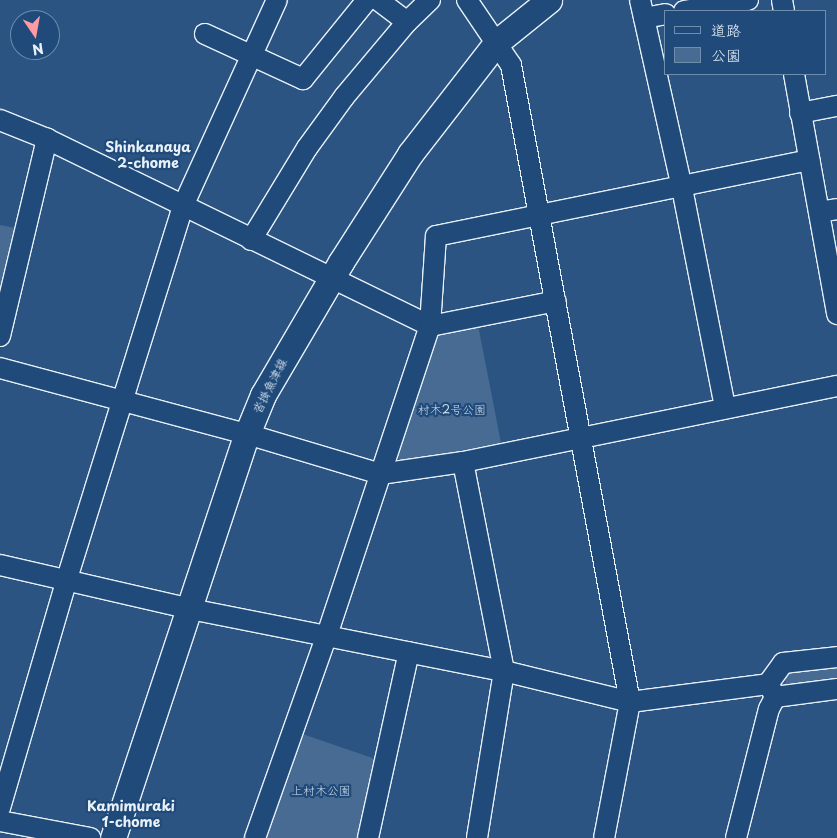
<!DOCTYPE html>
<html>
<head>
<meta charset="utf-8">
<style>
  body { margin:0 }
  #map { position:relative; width:837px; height:838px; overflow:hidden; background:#2b5482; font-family:"Playpen Sans","Klee One",sans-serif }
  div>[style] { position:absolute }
  .green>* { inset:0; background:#476b93 }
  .roads { filter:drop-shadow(1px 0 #e8f1f8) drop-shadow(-1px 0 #e8f1f8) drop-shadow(0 1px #e8f1f8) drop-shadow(0 -1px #e8f1f8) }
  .minor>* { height:20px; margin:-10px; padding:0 10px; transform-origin:10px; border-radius:10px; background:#1f4a7a }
  .major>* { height:25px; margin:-12.5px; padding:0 12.5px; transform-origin:12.5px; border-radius:12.5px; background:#1f4a7a }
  span { translate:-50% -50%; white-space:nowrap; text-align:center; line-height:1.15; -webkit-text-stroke:4.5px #1f4a7a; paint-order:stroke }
  .street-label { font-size:12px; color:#e8f1f8 }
  .park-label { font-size:12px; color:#d0dde9 }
  .neighbourhood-label { font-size:14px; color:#e8f1f8; font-weight:700 }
  .legend { position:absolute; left:664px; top:10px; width:162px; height:65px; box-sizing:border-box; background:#1f4a7a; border:1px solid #6f8dac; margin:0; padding:6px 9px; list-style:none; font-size:15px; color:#e8f1f8 }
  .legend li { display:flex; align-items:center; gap:10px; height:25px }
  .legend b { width:25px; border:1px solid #6f8dac }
  .north { position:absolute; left:10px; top:10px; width:50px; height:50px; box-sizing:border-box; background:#1f4a7a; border:1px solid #6f8dac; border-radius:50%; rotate:168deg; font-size:14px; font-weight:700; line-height:20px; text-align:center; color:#e8f1f8 }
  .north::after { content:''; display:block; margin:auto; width:18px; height:22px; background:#ff9aa2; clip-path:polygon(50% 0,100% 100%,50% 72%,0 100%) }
</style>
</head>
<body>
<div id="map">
  <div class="green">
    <i style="clip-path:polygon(0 225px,15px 228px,0 298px)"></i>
    <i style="clip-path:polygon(478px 325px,501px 443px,402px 462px,392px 452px,434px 334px)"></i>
    <i style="clip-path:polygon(837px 666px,837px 680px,785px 687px,786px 673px)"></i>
    <i style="clip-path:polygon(291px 730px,384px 762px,368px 838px,255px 838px)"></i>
  </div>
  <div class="roads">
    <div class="minor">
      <i style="left:378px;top:0;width:36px;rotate:37deg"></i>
      <i style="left:467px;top:0;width:78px;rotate:55.9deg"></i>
      <i style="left:511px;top:65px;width:648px;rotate:79.42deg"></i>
      <i style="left:630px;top:702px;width:138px;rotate:100.8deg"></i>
      <i style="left:640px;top:0;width:193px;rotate:77.4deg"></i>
      <i style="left:682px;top:188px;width:223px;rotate:78.9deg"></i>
      <i style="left:782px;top:0;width:11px;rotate:80deg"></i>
      <i style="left:684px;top:11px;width:65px;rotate:-9.8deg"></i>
      <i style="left:644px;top:18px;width:22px;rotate:-10deg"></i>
      <i style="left:205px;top:34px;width:108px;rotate:24.7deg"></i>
      <i style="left:303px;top:79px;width:102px;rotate:-51deg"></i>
      <i style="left:794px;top:74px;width:244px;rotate:79.8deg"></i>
      <i style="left:800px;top:113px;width:38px;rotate:-11deg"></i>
      <i style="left:0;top:120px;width:51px;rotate:22deg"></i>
      <i style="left:47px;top:139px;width:426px;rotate:26deg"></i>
      <i style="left:430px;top:326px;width:128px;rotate:-11.2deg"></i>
      <i style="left:819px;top:212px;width:18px;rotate:-9deg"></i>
      <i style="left:251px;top:240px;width:108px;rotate:-58.7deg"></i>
      <i style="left:307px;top:148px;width:63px;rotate:-54deg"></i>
      <i style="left:344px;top:97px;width:98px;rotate:-50deg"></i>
      <i style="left:407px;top:22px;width:32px;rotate:-44deg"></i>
      <i style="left:0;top:336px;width:203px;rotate:-76.6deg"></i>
      <i style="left:0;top:368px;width:256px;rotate:15deg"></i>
      <i style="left:247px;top:434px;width:139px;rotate:16.7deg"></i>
      <i style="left:380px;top:474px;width:84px;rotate:-8.2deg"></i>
      <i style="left:463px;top:462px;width:382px;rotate:-11.5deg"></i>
      <i style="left:463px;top:462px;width:213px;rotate:78.9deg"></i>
      <i style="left:504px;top:671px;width:169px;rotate:99.2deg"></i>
      <i style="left:0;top:565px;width:195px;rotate:13deg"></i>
      <i style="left:190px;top:609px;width:320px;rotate:11.2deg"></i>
      <i style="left:504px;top:671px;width:130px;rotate:13.8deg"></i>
      <i style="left:630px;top:702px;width:139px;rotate:-7.4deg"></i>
      <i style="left:768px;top:684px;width:26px;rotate:-54deg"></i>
      <i style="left:783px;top:663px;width:54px;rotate:-6.3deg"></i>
      <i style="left:769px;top:685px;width:13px;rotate:63deg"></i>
      <i style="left:775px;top:697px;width:63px;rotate:-7.4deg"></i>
      <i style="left:0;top:808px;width:232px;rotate:-73.7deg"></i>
      <i style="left:65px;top:585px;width:397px;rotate:-72.7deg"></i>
      <i style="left:183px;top:206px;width:226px;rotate:-65.5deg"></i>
      <i style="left:0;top:821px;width:92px;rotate:10.7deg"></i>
      <i style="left:255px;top:838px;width:215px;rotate:-70.5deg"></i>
      <i style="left:327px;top:635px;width:326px;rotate:-71.6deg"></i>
      <i style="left:430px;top:326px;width:90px;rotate:-86.2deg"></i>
      <i style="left:436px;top:236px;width:381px;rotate:-11.5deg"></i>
      <i style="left:368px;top:838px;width:190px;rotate:-77.6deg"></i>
      <i style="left:736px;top:838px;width:133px;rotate:-75.7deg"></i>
      <i style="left:769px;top:709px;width:13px;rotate:-63deg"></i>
    </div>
    <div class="major">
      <i style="left:113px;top:838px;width:426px;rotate:-71.7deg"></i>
      <i style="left:247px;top:434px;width:42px;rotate:-67.7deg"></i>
      <i style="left:263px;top:395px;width:154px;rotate:-59.6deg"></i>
      <i style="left:341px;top:262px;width:128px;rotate:-57.4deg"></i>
      <i style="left:410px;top:154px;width:142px;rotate:-52.2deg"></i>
      <i style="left:497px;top:42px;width:67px;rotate:-38.9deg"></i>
    </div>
  </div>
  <div class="street-label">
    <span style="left:270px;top:386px;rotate:-63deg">沓掛魚津線</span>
  </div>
  <div class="park-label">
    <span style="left:452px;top:410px">村木2号公園</span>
    <span style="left:321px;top:791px">上村木公園</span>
  </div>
  <div class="neighbourhood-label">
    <span style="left:148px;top:155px">Shinkanaya<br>2-chome</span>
    <span style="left:131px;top:814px">Kamimuraki<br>1-chome</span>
  </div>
  <ul class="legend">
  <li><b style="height:6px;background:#1f4a7a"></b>道路</li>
  <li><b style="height:14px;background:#476b93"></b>公園</li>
  </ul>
  <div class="north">N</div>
</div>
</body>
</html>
